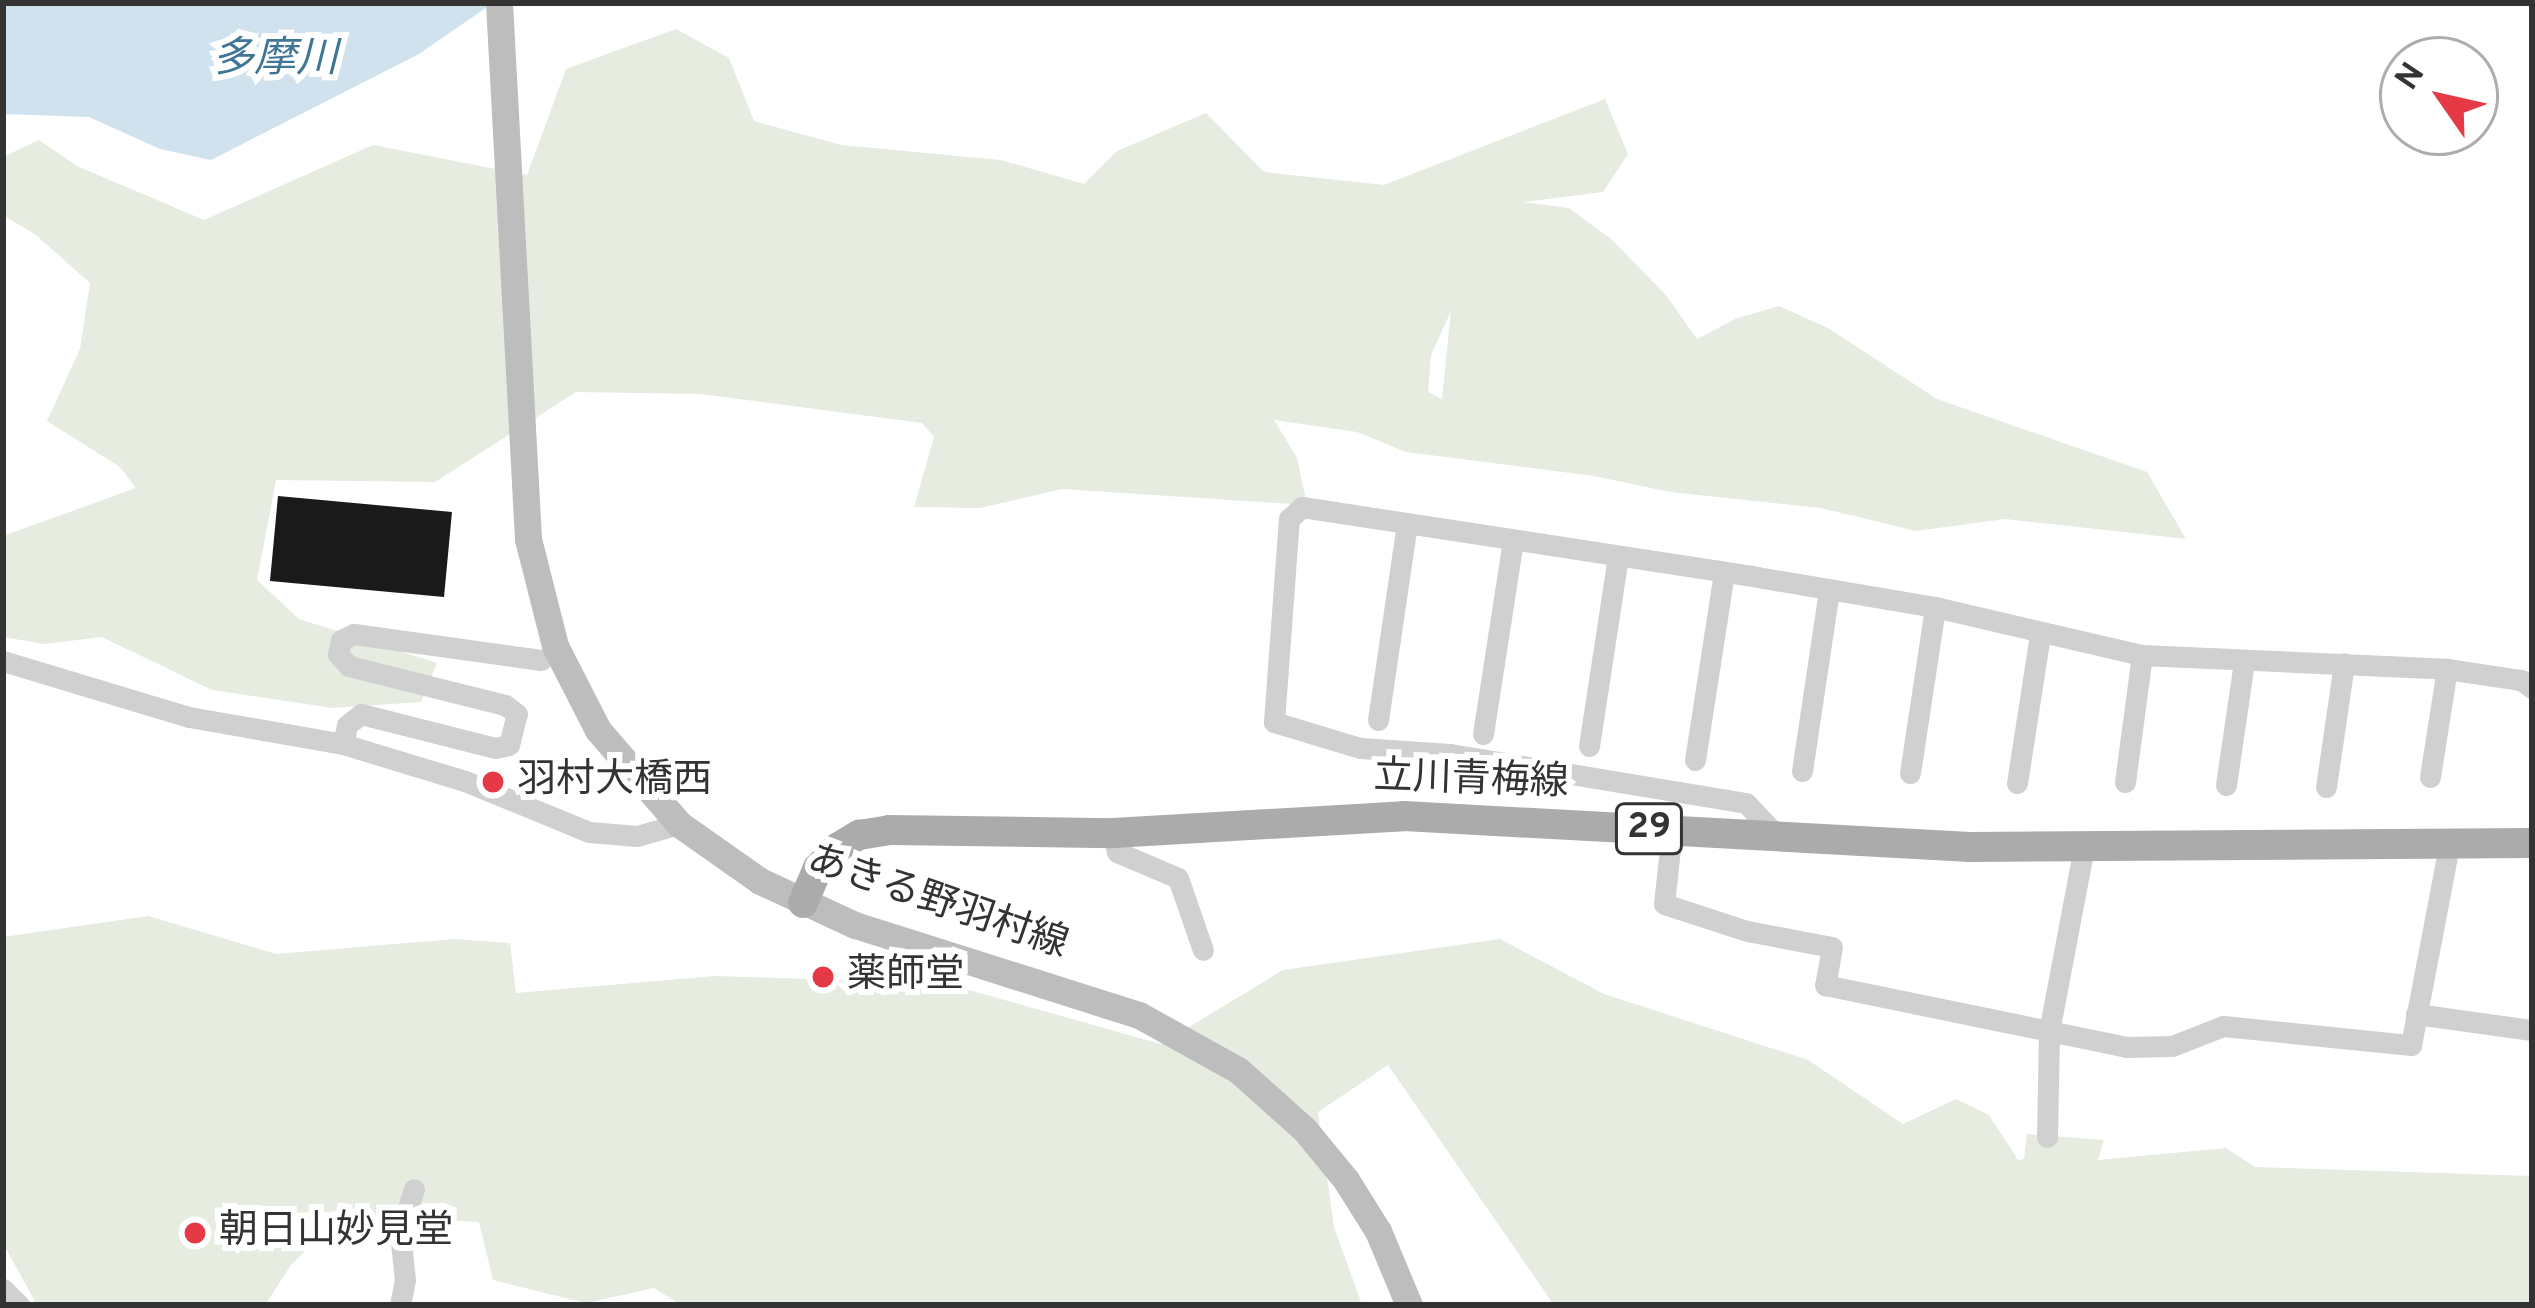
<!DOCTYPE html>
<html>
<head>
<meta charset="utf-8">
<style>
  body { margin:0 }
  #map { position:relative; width:2535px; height:1308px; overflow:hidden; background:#fff; font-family:Overpass,"Noto Sans JP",sans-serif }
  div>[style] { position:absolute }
  .green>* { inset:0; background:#e6ecdf }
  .water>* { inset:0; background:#cfe2ee }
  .building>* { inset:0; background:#1a1a1a }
  .minor>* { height:21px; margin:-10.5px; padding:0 10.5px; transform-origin:10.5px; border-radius:10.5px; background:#d0d0d0 }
  .secondary>* { height:27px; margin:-13.5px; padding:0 13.5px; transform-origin:13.5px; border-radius:13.5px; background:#bdbdbd }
  .primary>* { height:30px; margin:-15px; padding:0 15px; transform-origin:15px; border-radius:15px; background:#ababab }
  .dots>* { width:33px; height:33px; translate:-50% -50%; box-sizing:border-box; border:6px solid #fff; border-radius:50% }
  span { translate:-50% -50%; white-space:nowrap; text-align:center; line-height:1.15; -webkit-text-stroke:12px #fff; paint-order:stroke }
  .shield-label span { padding:3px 9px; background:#fff; border:3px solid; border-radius:9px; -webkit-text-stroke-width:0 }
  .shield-label { font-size:36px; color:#333; font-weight:700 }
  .poi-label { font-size:39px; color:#333 }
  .left { translate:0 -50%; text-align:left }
  .street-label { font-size:39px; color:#333 }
  .water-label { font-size:42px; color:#3f7597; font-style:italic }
  .frame { position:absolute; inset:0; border:6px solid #333; pointer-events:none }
  .north { position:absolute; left:2379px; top:36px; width:120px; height:120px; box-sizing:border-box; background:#fff; border:3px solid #adadad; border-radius:50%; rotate:304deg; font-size:33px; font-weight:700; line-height:48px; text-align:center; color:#333 }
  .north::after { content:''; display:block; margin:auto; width:42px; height:54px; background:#e63946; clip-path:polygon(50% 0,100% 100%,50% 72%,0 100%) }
</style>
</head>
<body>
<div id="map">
  <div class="green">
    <i style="clip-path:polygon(evenodd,676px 29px,729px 58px,754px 121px,841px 145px,1001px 160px,1084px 184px,1117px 151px,1206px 113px,1264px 172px,1384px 185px,1605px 99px,1628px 154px,1603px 192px,1523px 202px,1569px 208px,1611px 239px,1665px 294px,1697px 339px,1735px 319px,1779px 306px,1828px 328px,1937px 399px,2147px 472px,2186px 539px,2005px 519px,1916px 531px,1821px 508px,1670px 492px,1594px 476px,1406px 452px,1357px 432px,1274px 420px,1297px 458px,1307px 505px,1062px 489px,980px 508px,914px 507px,934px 437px,922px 423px,700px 394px,576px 392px,435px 482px,276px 480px,257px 580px,299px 619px,437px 663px,421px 702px,333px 708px,212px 690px,102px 637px,44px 644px,3px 637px,3px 536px,136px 488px,120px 467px,47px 421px,80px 349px,90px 283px,36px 235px,3px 215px,3px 157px,39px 140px,77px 166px,204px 220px,373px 145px,527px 175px,566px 69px,676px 29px,1451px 311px,1442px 398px,1441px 399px,1428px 392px,1431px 355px,1451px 311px)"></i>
    <i style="clip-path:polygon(148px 916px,276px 954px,454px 939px,510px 943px,516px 993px,715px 976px,944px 983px,1161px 1044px,1283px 970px,1500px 939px,1604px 994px,1808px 1060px,1903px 1124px,1956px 1099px,1989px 1115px,2018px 1160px,2024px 1159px,2027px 1134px,2104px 1140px,2098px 1160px,2226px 1148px,2255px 1167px,2532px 1176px,2532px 1305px,1554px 1305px,1388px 1065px,1318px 1112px,1334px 1227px,1362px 1305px,681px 1305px,654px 1288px,586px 1303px,493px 1280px,479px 1222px,342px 1215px,291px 1265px,265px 1305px,37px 1305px,3px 1243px,3px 937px)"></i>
  </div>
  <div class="water">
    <i style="clip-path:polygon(3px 3px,493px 3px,419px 54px,211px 160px,160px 149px,89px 117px,3px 114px)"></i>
  </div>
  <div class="building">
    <i style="clip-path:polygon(278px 496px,452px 512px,444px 597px,270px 581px)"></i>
  </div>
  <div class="minor">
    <i style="left:3px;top:661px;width:194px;rotate:16.8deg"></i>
    <i style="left:189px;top:717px;width:156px;rotate:9.9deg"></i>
    <i style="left:343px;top:744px;width:127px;rotate:16.9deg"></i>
    <i style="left:465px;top:781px;width:134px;rotate:22.4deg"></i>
    <i style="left:589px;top:832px;width:48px;rotate:4.8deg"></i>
    <i style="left:637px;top:836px;width:44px;rotate:-15.9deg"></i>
    <i style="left:1378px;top:720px;width:198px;rotate:-81.6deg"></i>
    <i style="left:1483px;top:734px;width:195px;rotate:-81.2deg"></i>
    <i style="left:343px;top:744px;width:19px;rotate:-78deg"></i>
    <i style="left:347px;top:725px;width:18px;rotate:-38deg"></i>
    <i style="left:361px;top:714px;width:138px;rotate:14.2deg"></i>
    <i style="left:495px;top:748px;width:14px;rotate:-12deg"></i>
    <i style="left:509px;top:745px;width:32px;rotate:-76deg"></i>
    <i style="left:517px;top:714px;width:15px;rotate:-143deg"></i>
    <i style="left:505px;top:705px;width:161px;rotate:-166deg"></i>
    <i style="left:349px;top:666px;width:16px;rotate:-133deg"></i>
    <i style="left:338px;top:654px;width:14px;rotate:-78deg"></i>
    <i style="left:341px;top:640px;width:14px;rotate:-25deg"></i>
    <i style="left:354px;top:634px;width:189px;rotate:7.9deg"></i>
    <i style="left:1589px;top:746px;width:192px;rotate:-81.3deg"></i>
    <i style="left:1695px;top:760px;width:189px;rotate:-81.2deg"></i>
    <i style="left:1802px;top:771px;width:183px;rotate:-81.5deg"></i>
    <i style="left:1910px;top:773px;width:168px;rotate:-81.4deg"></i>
    <i style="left:2430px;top:777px;width:109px;rotate:-81.1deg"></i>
    <i style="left:2125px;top:782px;width:128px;rotate:-82.4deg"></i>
    <i style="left:2017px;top:783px;width:151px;rotate:-81.2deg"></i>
    <i style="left:2226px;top:785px;width:125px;rotate:-81.7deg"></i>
    <i style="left:2326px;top:787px;width:125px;rotate:-81.7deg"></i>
    <i style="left:1672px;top:831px;width:73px;rotate:96.3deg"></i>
    <i style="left:1664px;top:904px;width:87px;rotate:18deg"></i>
    <i style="left:1747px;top:931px;width:86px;rotate:10.7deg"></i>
    <i style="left:1832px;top:947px;width:39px;rotate:100deg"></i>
    <i style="left:1825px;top:985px;width:307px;rotate:11.6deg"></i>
    <i style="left:2126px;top:1047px;width:46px;rotate:-1.2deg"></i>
    <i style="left:2172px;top:1046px;width:55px;rotate:-21.4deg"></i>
    <i style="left:2223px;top:1026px;width:189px;rotate:5.8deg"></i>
    <i style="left:2411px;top:1045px;width:204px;rotate:-79.2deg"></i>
    <i style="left:1113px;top:833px;width:19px;rotate:78deg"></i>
    <i style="left:1117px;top:852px;width:66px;rotate:23.1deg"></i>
    <i style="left:1178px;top:878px;width:76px;rotate:70.9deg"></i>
    <i style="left:1779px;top:838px;width:48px;rotate:-133.3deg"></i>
    <i style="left:1746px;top:803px;width:300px;rotate:-170.6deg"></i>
    <i style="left:1450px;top:754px;width:90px;rotate:-176.2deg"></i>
    <i style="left:1360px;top:748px;width:90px;rotate:-163.2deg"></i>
    <i style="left:1274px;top:722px;width:204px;rotate:-85.8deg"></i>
    <i style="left:1289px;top:519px;width:18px;rotate:-43deg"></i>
    <i style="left:1302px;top:507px;width:460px;rotate:8.7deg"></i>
    <i style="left:1757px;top:577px;width:181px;rotate:9.6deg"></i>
    <i style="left:1935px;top:607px;width:212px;rotate:13.1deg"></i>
    <i style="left:2142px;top:655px;width:305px;rotate:2.6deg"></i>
    <i style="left:2447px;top:669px;width:75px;rotate:8.5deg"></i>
    <i style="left:2521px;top:680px;width:14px;rotate:36deg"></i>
    <i style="left:2416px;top:1014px;width:117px;rotate:7.9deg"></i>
    <i style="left:2047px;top:1137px;width:105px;rotate:-88.9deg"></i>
    <i style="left:2049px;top:1032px;width:188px;rotate:-79.3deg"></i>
    <i style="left:3px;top:1289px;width:23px;rotate:45deg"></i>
    <i style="left:400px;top:1305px;width:25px;rotate:-79deg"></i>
    <i style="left:405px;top:1280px;width:47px;rotate:-96.1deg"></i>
    <i style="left:400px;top:1233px;width:46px;rotate:-72.3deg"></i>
  </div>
  <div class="secondary">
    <i style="left:499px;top:3px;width:537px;rotate:86.9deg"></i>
    <i style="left:528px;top:539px;width:110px;rotate:75.8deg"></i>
    <i style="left:555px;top:646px;width:94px;rotate:62.9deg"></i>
    <i style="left:598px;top:730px;width:124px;rotate:49.2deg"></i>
    <i style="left:679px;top:824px;width:99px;rotate:35.1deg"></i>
    <i style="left:760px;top:881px;width:105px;rotate:24.9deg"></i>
    <i style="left:855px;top:925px;width:298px;rotate:17.6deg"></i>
    <i style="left:1139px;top:1015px;width:113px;rotate:29.1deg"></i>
    <i style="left:1238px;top:1070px;width:90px;rotate:41.8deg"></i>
    <i style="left:1305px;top:1130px;width:65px;rotate:50.6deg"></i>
    <i style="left:1346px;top:1180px;width:60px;rotate:57.9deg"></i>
    <i style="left:1378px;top:1231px;width:80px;rotate:67.3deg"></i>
  </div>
  <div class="primary">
    <i style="left:803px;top:903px;width:38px;rotate:-67deg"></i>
    <i style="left:818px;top:868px;width:28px;rotate:-46deg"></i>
    <i style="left:837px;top:848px;width:26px;rotate:-31deg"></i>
    <i style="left:859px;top:835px;width:30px;rotate:-9deg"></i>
    <i style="left:889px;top:830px;width:224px;rotate:0.8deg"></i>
    <i style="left:1113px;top:833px;width:291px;rotate:-3.3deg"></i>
    <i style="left:1404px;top:816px;width:567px;rotate:3.13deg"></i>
    <i style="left:1970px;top:847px;width:562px;rotate:-0.41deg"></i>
  </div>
  <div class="dots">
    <i style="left:493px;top:782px;background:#e63946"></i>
    <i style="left:823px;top:977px;background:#e63946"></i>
    <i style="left:195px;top:1233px;background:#e63946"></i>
  </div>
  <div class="shield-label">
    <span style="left:1649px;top:829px">29</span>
  </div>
  <div class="poi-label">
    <span class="left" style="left:517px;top:782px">羽村大橋西</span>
    <span class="left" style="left:847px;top:977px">薬師堂</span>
    <span class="left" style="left:219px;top:1233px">朝日山妙見堂</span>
  </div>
  <div class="street-label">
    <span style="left:1471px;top:782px;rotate:2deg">立川青梅線</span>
    <span style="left:937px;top:904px;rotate:19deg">あきる野羽村線</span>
  </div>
  <div class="water-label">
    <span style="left:275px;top:61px">多摩川</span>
  </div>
  <div class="frame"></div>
  <div class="north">N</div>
</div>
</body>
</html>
